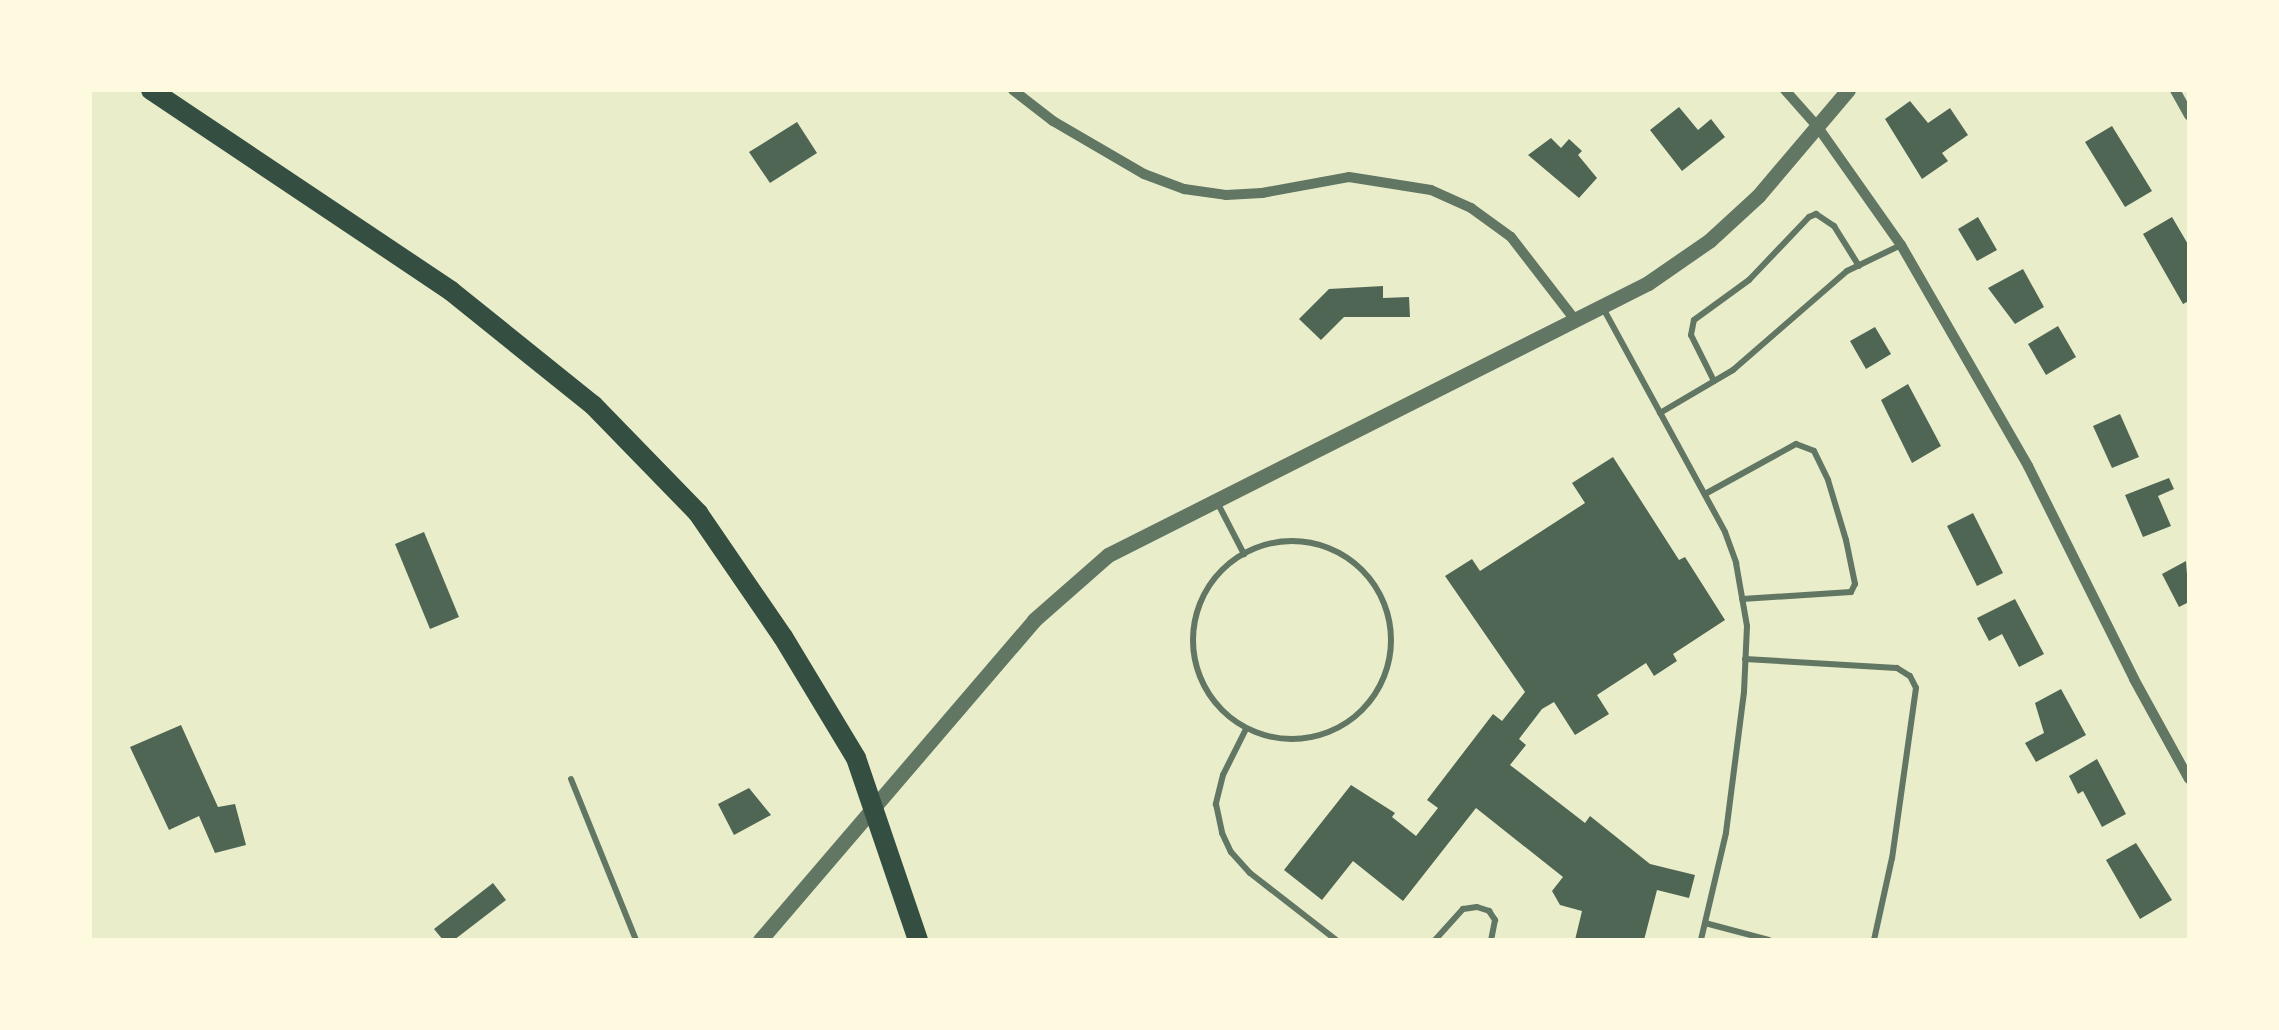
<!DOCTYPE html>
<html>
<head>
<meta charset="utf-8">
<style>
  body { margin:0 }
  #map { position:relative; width:2279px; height:1030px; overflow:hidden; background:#e9edc9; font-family:Georgia,serif }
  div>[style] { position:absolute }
  .building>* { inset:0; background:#4f6655 }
  .service>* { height:6px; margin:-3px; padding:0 3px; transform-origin:3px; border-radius:3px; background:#617663 }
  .service>.ring { margin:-3px; padding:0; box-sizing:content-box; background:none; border:6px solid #617663; border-radius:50% }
  .minor>* { height:10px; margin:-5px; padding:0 5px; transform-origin:5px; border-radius:5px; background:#617663 }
  .tertiary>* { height:15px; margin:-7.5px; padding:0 7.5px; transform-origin:7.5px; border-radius:7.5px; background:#617663 }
  .primary>* { height:20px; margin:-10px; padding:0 10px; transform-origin:10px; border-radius:10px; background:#344e41 }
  span { translate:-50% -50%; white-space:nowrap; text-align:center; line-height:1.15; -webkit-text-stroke:8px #fefae0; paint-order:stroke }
  .frame { position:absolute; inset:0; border:92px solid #fefae0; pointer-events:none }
</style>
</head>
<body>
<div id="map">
  <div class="building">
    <i style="clip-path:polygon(1910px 101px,1928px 123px,1950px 108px,1968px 135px,1942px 153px,1948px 161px,1922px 179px,1885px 119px)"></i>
    <i style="clip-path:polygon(1679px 107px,1698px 130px,1711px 119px,1725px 137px,1682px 171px,1650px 130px)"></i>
    <i style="clip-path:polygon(797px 122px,817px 153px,770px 183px,749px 152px)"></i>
    <i style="clip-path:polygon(2112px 126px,2152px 191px,2125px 207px,2085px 142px)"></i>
    <i style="clip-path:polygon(1551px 138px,1561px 148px,1569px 139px,1582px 151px,1578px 155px,1597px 178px,1579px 198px,1528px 155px)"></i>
    <i style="clip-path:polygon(1978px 217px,1997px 250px,1977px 261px,1958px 229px)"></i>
    <i style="clip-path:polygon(2172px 217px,2189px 246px,2189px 301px,2183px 304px,2143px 234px)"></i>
    <i style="clip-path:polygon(2023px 269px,2044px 307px,2015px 324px,1988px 288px)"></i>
    <i style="clip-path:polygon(1383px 286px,1383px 298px,1409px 297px,1410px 317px,1344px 317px,1321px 340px,1299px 319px,1329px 289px)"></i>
    <i style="clip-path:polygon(2058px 326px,2076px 357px,2046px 375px,2028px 344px)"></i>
    <i style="clip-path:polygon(1875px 327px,1891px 354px,1866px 369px,1850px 341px)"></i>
    <i style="clip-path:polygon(1908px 384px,1941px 446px,1912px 463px,1881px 400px)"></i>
    <i style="clip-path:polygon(2120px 414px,2139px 457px,2112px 468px,2093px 426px)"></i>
    <i style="clip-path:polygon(1613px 457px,1679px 560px,1685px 557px,1725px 620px,1673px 654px,1677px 661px,1654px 676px,1646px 663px,1597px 695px,1609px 714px,1575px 735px,1554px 702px,1542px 709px,1519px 739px,1526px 745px,1510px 765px,1585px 823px,1590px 816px,1650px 864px,1695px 875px,1689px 898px,1657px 890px,1644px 940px,1575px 940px,1582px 911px,1560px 905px,1552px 891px,1563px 877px,1476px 808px,1403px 901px,1353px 861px,1322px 900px,1284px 870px,1351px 785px,1395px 813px,1392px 817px,1416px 836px,1438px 808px,1427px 800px,1493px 714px,1502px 721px,1525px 692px,1445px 576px,1472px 559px,1480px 571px,1585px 503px,1572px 483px)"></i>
    <i style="clip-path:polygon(2169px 478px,2174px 489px,2158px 496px,2171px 526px,2143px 537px,2125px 495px)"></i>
    <i style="clip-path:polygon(1973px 513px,2003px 573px,1977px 586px,1947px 526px)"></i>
    <i style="clip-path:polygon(424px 532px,459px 617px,430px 629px,395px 544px)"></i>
    <i style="clip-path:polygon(2186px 561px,2189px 602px,2179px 607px,2162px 574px)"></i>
    <i style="clip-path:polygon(2015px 599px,2044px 654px,2019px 667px,2002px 634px,1989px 641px,1977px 618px)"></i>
    <i style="clip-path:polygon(2061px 689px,2086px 735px,2036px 762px,2025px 743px,2044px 733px,2035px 703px)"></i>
    <i style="clip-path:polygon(181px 725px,218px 807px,235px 804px,246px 845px,215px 853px,199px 816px,169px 830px,130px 747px)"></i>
    <i style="clip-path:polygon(2097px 759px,2126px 814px,2102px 827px,2083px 791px,2078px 794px,2069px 776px)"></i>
    <i style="clip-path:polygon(749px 788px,771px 815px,734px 835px,718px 804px)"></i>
    <i style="clip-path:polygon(2136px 843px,2172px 900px,2140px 919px,2106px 860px)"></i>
    <i style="clip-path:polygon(493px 883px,506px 900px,454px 940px,443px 940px,434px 929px)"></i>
  </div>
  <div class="service">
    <i style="left:1603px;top:308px;width:255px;rotate:61.4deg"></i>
    <i style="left:1725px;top:532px;width:33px;rotate:70deg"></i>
    <i style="left:1736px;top:563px;width:64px;rotate:80.1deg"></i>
    <i style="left:1747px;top:626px;width:66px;rotate:92.6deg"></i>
    <i style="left:1744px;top:692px;width:142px;rotate:97.3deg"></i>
    <i style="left:1726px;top:833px;width:110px;rotate:103.2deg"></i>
    <i style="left:1714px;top:381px;width:51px;rotate:-116.6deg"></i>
    <i style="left:1691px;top:335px;width:15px;rotate:-79deg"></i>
    <i style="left:1694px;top:320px;width:68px;rotate:-36deg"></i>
    <i style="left:1749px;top:280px;width:87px;rotate:-46.4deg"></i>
    <i style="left:1809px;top:217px;width:8px;rotate:-23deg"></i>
    <i style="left:1816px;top:214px;width:22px;rotate:34deg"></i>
    <i style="left:1834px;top:226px;width:47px;rotate:58deg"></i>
    <i style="left:1660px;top:413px;width:85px;rotate:-30.5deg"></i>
    <i style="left:1733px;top:370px;width:151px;rotate:-41deg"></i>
    <i style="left:1847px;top:271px;width:60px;rotate:-25.7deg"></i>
    <i style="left:1705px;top:494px;width:104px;rotate:-28.8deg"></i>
    <i style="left:1796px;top:444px;width:19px;rotate:21deg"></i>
    <i style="left:1814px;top:451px;width:32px;rotate:64deg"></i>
    <i style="left:1828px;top:480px;width:63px;rotate:73.3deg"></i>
    <i style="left:1846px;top:540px;width:45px;rotate:78.4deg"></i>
    <i style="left:1855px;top:584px;width:9px;rotate:117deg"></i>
    <i style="left:1851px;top:592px;width:109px;rotate:176.3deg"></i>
    <i style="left:1217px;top:502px;width:59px;rotate:62.6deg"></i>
    <i class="ring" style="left:1193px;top:541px;width:192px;height:192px"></i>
    <i style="left:1745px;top:659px;width:152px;rotate:3.4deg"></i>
    <i style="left:1897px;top:668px;width:15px;rotate:32deg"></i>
    <i style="left:1910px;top:676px;width:13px;rotate:63deg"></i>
    <i style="left:1916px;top:688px;width:172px;rotate:98deg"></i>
    <i style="left:1892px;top:858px;width:84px;rotate:102.4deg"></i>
    <i style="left:1246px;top:729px;width:51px;rotate:116.6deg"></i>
    <i style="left:1223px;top:775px;width:30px;rotate:104deg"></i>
    <i style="left:1216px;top:804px;width:30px;rotate:78deg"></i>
    <i style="left:1222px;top:833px;width:21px;rotate:65deg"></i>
    <i style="left:1231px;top:852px;width:28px;rotate:48deg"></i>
    <i style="left:1250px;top:873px;width:109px;rotate:37.9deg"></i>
    <i style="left:571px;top:779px;width:174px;rotate:68deg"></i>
    <i style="left:1705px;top:923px;width:66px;rotate:14.9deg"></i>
    <i style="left:1435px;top:940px;width:42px;rotate:-47.9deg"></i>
    <i style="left:1463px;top:909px;width:14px;rotate:-8deg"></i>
    <i style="left:1477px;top:907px;width:13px;rotate:18deg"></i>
    <i style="left:1489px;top:911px;width:11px;rotate:56deg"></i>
    <i style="left:1495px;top:920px;width:20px;rotate:101deg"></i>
  </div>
  <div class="minor">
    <i style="left:1013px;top:90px;width:51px;rotate:37.8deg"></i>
    <i style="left:1053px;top:121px;width:105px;rotate:30.2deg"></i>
    <i style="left:1144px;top:174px;width:43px;rotate:20.6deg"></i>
    <i style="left:1184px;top:189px;width:42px;rotate:8.1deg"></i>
    <i style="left:1226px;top:195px;width:36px;rotate:-3deg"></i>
    <i style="left:1262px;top:193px;width:88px;rotate:-10.4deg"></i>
    <i style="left:1349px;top:177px;width:83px;rotate:9deg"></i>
    <i style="left:1431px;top:190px;width:44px;rotate:24.2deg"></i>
    <i style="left:1471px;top:208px;width:49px;rotate:35.9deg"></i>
    <i style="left:1511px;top:237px;width:106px;rotate:52.3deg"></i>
    <i style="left:1785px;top:90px;width:48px;rotate:48.4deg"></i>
    <i style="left:1817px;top:126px;width:146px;rotate:54.8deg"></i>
    <i style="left:1901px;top:245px;width:255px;rotate:60.1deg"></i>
    <i style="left:2028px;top:466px;width:238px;rotate:63.5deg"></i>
    <i style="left:2134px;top:679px;width:114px;rotate:61.2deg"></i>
    <i style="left:2175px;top:90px;width:29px;rotate:61deg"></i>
  </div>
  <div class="tertiary">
    <i style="left:760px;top:940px;width:421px;rotate:-49.4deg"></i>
    <i style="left:1034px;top:620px;width:98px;rotate:-41.3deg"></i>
    <i style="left:1108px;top:555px;width:605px;rotate:-26.73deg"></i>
    <i style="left:1648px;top:283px;width:75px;rotate:-34.7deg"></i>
    <i style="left:1710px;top:240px;width:65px;rotate:-42.5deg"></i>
    <i style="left:1758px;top:196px;width:139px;rotate:-49.7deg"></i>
  </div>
  <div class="primary">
    <i style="left:151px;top:90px;width:361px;rotate:33.8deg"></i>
    <i style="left:451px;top:291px;width:182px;rotate:38.8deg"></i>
    <i style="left:593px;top:405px;width:151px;rotate:45.8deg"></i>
    <i style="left:698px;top:513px;width:150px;rotate:55.6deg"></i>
    <i style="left:783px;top:637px;width:141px;rotate:58.9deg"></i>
    <i style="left:856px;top:758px;width:192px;rotate:71.2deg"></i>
  </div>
  <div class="frame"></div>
</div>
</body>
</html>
